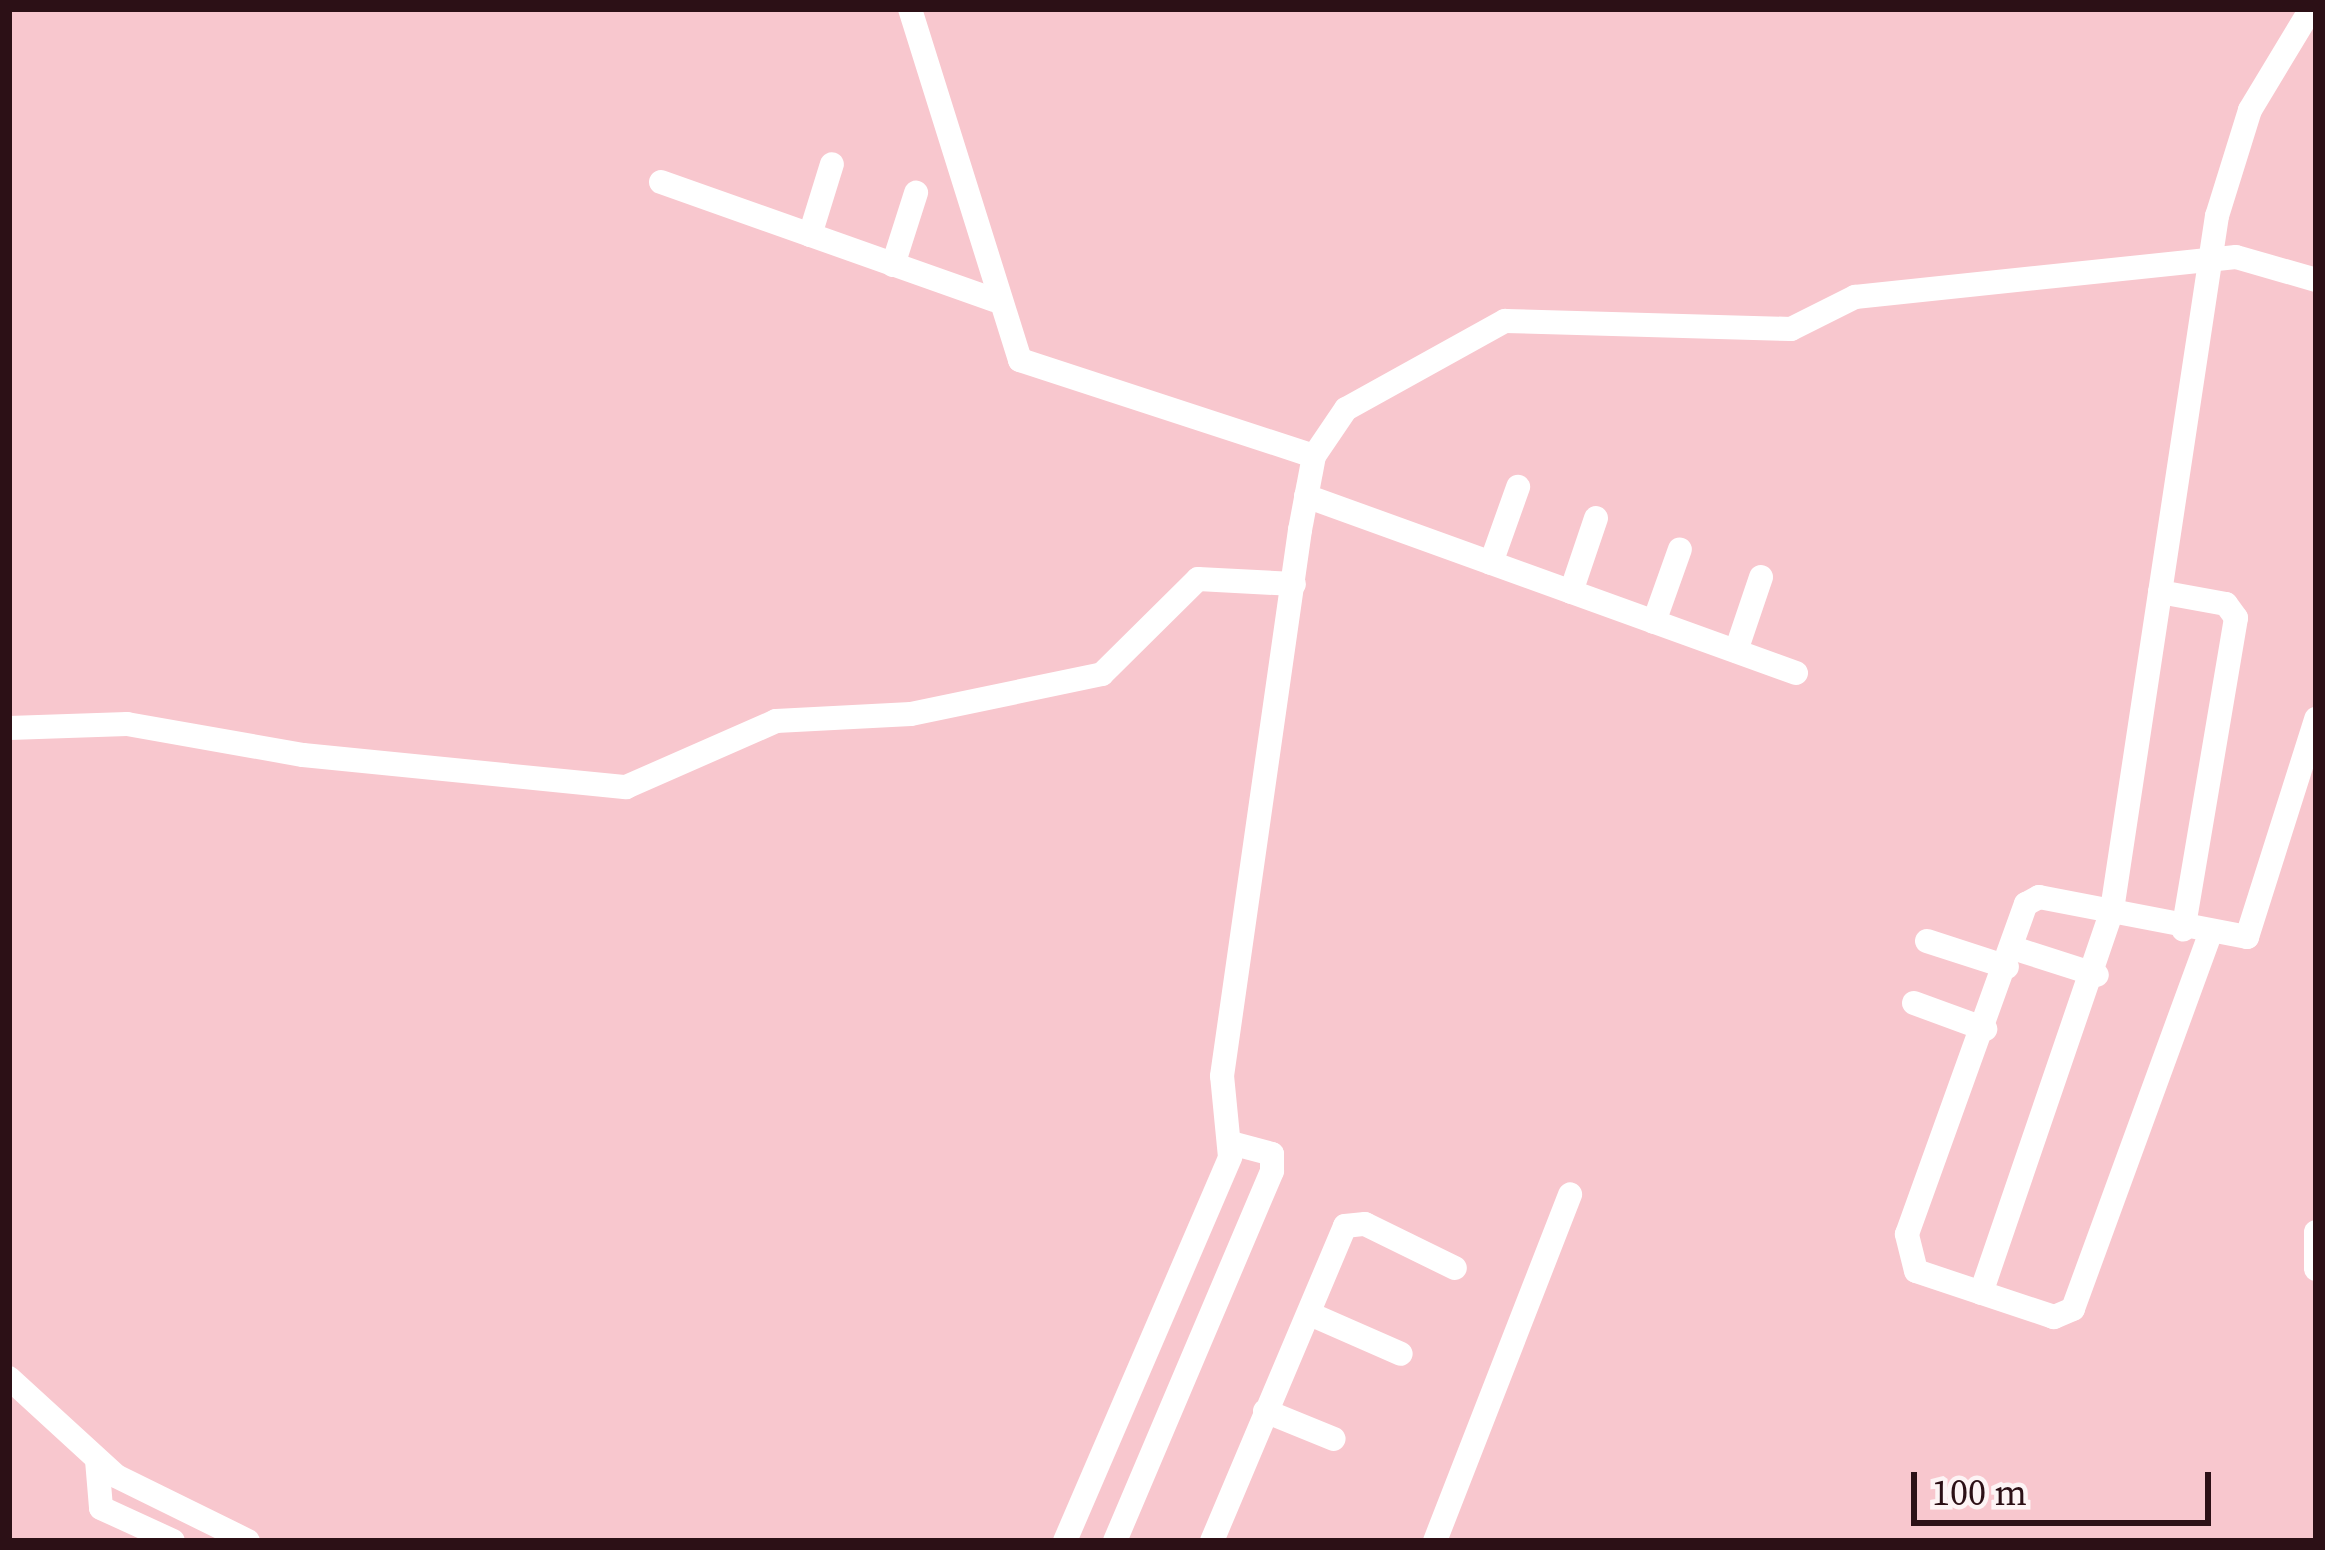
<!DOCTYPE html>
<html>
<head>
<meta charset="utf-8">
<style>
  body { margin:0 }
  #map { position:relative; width:2325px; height:1550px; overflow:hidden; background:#f8c7ce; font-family:"Source Serif 4",serif }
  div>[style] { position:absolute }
  .minor>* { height:24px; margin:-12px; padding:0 12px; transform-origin:12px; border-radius:12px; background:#fff }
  span { translate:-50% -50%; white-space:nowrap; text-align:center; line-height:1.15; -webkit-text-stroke:9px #fdf4f5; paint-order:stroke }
  .frame { position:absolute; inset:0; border:12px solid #2c1016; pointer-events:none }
  .scale { position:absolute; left:1911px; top:1472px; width:300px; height:54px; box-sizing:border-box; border:6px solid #2c1016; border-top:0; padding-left:15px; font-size:36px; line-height:42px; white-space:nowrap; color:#2c1016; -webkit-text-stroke:9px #fdf4f5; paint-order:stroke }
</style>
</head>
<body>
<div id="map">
  <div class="minor">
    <i style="left:910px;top:9px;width:368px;rotate:72.6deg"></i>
    <i style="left:1020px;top:360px;width:309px;rotate:18.1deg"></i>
    <i style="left:661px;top:182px;width:354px;rotate:19.5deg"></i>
    <i style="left:810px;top:235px;width:74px;rotate:-72.8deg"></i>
    <i style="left:893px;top:265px;width:76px;rotate:-72.3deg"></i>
    <i style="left:1306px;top:496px;width:521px;rotate:19.86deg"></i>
    <i style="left:1491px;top:563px;width:81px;rotate:-70.4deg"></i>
    <i style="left:1571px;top:592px;width:78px;rotate:-71.3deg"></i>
    <i style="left:2160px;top:592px;width:67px;rotate:10.3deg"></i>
    <i style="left:2226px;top:604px;width:17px;rotate:54deg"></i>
    <i style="left:2236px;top:618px;width:316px;rotate:99.6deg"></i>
    <i style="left:1654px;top:622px;width:77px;rotate:-70.4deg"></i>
    <i style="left:1736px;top:651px;width:78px;rotate:-71.3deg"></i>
    <i style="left:9px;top:728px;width:118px;rotate:-1.9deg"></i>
    <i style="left:127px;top:724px;width:179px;rotate:10deg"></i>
    <i style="left:303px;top:755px;width:325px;rotate:5.7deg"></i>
    <i style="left:626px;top:787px;width:164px;rotate:-23.7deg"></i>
    <i style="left:776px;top:721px;width:135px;rotate:-3deg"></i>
    <i style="left:911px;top:714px;width:195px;rotate:-11.8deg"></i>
    <i style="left:1102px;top:674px;width:135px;rotate:-44.7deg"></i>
    <i style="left:1198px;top:579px;width:96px;rotate:3deg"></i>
    <i style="left:2209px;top:937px;width:396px;rotate:110.1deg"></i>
    <i style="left:2073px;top:1309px;width:21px;rotate:157deg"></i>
    <i style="left:2054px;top:1317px;width:145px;rotate:-161.6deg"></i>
    <i style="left:1916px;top:1271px;width:38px;rotate:-104deg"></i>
    <i style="left:1907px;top:1234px;width:351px;rotate:-70.2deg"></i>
    <i style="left:2026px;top:904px;width:15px;rotate:-28deg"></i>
    <i style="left:2039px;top:897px;width:212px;rotate:10.9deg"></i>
    <i style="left:2247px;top:937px;width:229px;rotate:-72.4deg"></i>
    <i style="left:1927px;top:941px;width:84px;rotate:18deg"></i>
    <i style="left:2013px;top:948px;width:88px;rotate:17.8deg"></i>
    <i style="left:1914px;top:1003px;width:76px;rotate:20.1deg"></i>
    <i style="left:2316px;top:1232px;width:37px;rotate:90deg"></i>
    <i style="left:1981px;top:1293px;width:405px;rotate:-71.1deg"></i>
    <i style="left:2112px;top:910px;width:702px;rotate:-81.4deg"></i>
    <i style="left:2217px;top:216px;width:111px;rotate:-72.7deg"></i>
    <i style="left:2250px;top:110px;width:118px;rotate:-58.9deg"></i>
    <i style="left:1310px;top:1314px;width:99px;rotate:23.7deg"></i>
    <i style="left:9px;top:1378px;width:145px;rotate:42.5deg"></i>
    <i style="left:116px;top:1476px;width:147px;rotate:26.2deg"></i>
    <i style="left:1265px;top:1411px;width:74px;rotate:22.1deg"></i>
    <i style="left:97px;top:1460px;width:48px;rotate:85.2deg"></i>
    <i style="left:101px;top:1508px;width:79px;rotate:24.6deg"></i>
    <i style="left:1065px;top:1541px;width:418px;rotate:-66.7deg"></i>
    <i style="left:1230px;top:1157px;width:81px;rotate:-95.6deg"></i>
    <i style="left:1222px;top:1076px;width:552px;rotate:-81.87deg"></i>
    <i style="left:1300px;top:530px;width:75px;rotate:-79.3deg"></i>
    <i style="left:1314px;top:456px;width:57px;rotate:-55.8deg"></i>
    <i style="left:1346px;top:409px;width:182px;rotate:-29deg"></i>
    <i style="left:1505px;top:321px;width:286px;rotate:1.6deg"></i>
    <i style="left:1791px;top:329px;width:72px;rotate:-26.6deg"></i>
    <i style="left:1855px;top:297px;width:383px;rotate:-6deg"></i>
    <i style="left:2236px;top:257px;width:83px;rotate:16deg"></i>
    <i style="left:1115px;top:1541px;width:402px;rotate:-67deg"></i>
    <i style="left:1272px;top:1171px;width:17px;rotate:-90deg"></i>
    <i style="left:1272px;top:1154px;width:42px;rotate:-165deg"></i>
    <i style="left:1212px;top:1541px;width:342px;rotate:-67.1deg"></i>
    <i style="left:1345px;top:1226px;width:20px;rotate:-6deg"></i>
    <i style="left:1365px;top:1224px;width:100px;rotate:26.1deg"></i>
    <i style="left:1435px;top:1541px;width:372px;rotate:-68.7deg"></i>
  </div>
  <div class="frame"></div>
  <div class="scale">100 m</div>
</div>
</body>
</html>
